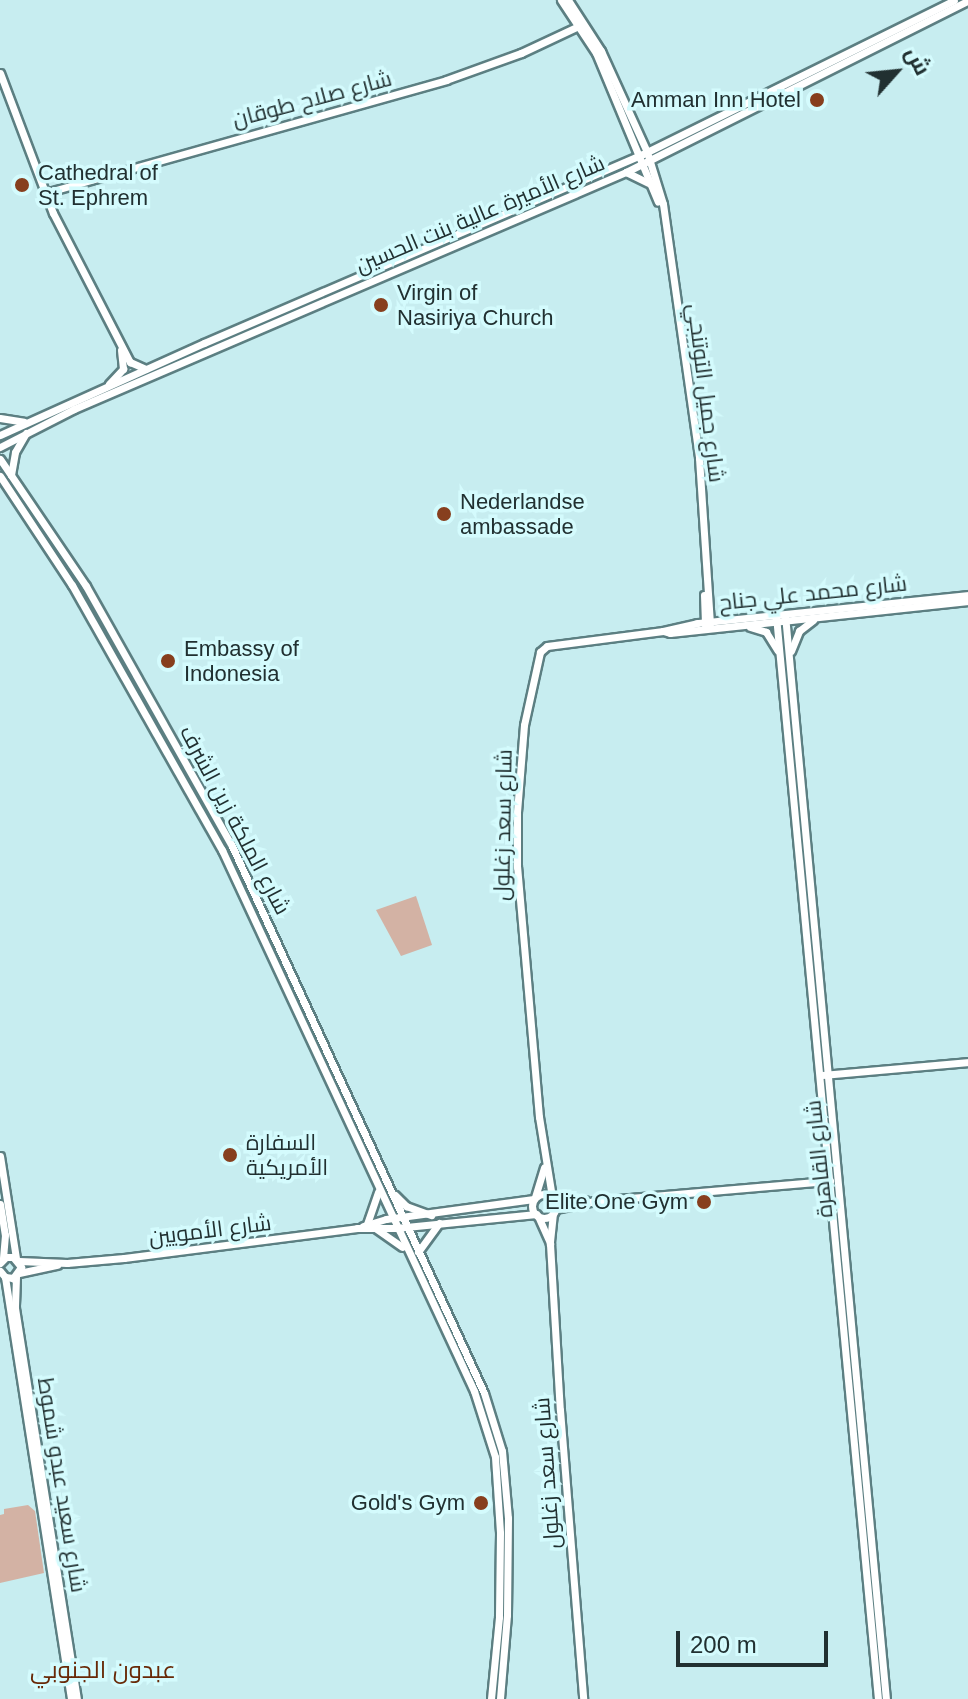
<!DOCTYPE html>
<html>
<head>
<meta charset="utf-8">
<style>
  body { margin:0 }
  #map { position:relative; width:968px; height:1699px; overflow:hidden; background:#c7edf0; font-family:Helvetica,Cairo,sans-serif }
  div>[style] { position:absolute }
  .green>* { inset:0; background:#d3b2a4 }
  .roads { filter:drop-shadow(2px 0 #5c7f82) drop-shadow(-2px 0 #5c7f82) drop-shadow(0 2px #5c7f82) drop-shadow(0 -2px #5c7f82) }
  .tertiary>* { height:7px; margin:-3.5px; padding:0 3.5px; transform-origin:3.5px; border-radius:3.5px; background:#fff }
  .tertiary>.ring { margin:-3.5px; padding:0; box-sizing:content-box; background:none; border:7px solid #fff; border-radius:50% }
  .secondary>* { height:7px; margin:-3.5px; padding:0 3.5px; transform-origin:3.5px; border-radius:3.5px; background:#fff }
  .dots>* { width:22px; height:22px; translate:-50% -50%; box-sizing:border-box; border:4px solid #d4fbfd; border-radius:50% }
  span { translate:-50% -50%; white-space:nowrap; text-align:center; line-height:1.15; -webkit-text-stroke:7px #d4fbfd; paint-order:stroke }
  .street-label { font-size:22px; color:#213031 }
  .poi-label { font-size:22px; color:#213031 }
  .right { translate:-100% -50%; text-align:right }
  .left { translate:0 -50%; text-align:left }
  .neighbourhood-label { font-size:24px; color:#682907 }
  .north { position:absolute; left:856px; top:32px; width:80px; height:80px; -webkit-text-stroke:6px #d4fbfd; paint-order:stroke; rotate:63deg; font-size:22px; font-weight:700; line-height:32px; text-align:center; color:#213031 }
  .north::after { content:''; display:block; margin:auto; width:28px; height:36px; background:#213031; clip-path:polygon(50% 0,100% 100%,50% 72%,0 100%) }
  .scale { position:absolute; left:676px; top:1631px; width:152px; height:36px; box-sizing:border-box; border:4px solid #213031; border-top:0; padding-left:10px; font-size:24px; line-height:28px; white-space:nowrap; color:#213031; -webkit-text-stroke:6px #d4fbfd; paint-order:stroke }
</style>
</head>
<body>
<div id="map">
  <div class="green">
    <i style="clip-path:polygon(416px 896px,432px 945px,401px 956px,376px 910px)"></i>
    <i style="clip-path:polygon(28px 1505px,35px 1511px,44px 1573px,0 1583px,0 1515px,4px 1514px,4px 1509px)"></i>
  </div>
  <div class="roads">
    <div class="tertiary">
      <i style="left:561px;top:0;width:64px;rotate:56.6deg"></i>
      <i style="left:596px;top:53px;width:161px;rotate:67.4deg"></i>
      <i style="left:568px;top:0;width:61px;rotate:57.1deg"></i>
      <i style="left:601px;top:51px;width:111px;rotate:65.5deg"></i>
      <i style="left:647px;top:152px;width:54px;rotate:72.9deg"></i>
      <i style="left:663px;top:204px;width:257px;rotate:81.9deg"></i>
      <i style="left:699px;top:458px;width:166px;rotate:86.2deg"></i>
      <i style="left:0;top:73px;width:150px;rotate:69.3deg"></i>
      <i style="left:53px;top:213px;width:168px;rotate:62.7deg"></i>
      <i style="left:130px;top:362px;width:17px;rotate:24deg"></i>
      <i style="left:45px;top:193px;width:417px;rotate:-15.7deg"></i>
      <i style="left:446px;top:80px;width:80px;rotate:-19.8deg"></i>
      <i style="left:521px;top:53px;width:68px;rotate:-25.1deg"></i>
      <i style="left:109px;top:384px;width:21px;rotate:-47deg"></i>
      <i style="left:123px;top:369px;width:19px;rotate:-96deg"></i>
      <i style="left:704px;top:595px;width:32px;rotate:88deg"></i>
      <i style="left:823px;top:1075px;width:146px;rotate:-5.1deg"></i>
      <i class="ring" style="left:532px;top:1194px;width:17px;height:17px"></i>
      <i style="left:554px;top:1198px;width:31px;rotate:4deg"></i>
      <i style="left:555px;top:1209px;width:41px;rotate:-11.3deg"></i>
      <i style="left:595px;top:1201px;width:236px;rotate:-4.9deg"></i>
      <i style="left:553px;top:1213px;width:31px;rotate:96deg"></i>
      <i style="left:550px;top:1244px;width:166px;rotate:86.6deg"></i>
      <i style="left:560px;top:1410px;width:290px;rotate:85.4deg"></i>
      <i style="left:538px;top:1216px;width:30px;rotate:66deg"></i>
      <i style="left:363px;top:1226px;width:24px;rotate:-17deg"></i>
      <i style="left:386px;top:1219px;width:149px;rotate:-7.7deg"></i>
      <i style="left:19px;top:1261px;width:48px;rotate:2.4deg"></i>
      <i style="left:67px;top:1263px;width:57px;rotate:-5deg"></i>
      <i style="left:124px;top:1258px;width:235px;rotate:-7.3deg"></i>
      <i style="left:357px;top:1228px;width:39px"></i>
      <i style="left:396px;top:1228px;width:141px;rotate:-5.7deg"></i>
      <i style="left:19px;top:1273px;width:39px;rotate:-12deg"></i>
    </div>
    <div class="secondary">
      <i style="left:626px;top:172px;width:28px;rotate:26deg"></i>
      <i style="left:0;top:418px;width:24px;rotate:9deg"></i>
      <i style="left:0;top:435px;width:224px;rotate:-24.3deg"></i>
      <i style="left:204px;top:343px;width:476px;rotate:-23.3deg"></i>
      <i style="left:641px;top:155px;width:349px;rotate:-26.3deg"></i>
      <i style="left:0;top:447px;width:83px;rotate:-27.2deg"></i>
      <i style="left:74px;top:409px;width:601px;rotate:-23.24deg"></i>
      <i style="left:626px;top:172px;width:382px;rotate:-26.6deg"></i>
      <i style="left:0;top:459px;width:153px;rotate:55.9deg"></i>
      <i style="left:86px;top:586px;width:296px;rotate:60.7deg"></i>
      <i style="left:231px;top:844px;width:604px;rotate:65.26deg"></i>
      <i style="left:484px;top:1393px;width:61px;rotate:72.8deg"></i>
      <i style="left:502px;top:1451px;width:67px;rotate:84.9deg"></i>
      <i style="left:508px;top:1518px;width:97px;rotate:90.6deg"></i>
      <i style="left:507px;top:1615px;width:84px;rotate:94.8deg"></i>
      <i style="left:11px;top:475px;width:23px;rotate:-80deg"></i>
      <i style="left:15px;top:452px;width:22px;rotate:-60deg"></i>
      <i style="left:0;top:476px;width:131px;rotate:56.6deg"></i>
      <i style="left:72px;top:585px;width:305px;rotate:60.5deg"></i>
      <i style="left:222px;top:850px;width:597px;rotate:65.02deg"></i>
      <i style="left:474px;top:1391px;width:69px;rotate:72.3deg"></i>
      <i style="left:495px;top:1457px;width:76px;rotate:86.2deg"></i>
      <i style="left:500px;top:1533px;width:84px;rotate:90.7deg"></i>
      <i style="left:499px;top:1617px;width:82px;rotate:95.6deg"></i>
      <i style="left:785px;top:615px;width:1089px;rotate:84.68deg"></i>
      <i style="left:776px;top:616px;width:1088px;rotate:84.62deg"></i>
      <i style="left:750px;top:627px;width:17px;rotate:17deg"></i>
      <i style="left:766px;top:632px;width:22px;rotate:58deg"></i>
      <i style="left:663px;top:631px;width:7px;rotate:16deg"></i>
      <i style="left:670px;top:633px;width:300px;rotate:-6.1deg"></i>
      <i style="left:791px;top:651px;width:22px;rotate:-68deg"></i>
      <i style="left:799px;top:631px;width:18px;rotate:-38deg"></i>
      <i style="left:0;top:1156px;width:103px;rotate:81.1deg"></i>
      <i style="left:395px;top:1195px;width:16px;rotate:45deg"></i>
      <i style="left:406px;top:1206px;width:27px;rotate:20deg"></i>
      <i style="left:535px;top:1197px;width:31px;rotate:-73deg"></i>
      <i style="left:552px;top:1197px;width:81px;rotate:-99.2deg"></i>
      <i style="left:539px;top:1117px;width:251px;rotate:-95deg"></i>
      <i style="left:517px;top:867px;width:55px;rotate:-90deg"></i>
      <i style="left:517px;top:812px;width:87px;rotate:-85.4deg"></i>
      <i style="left:524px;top:725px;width:75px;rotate:-77.6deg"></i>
      <i style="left:540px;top:652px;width:9px;rotate:-41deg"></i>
      <i style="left:547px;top:646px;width:117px;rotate:-7.4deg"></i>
      <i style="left:663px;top:631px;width:35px;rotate:-13deg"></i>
      <i style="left:697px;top:623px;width:272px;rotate:-5.9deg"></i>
      <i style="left:0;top:1204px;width:31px;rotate:81deg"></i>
      <i style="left:5px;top:1235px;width:24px;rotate:95deg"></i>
      <i style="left:367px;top:1224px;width:34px;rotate:-71deg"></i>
      <i style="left:375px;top:1228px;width:33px;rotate:35deg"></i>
      <i style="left:418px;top:1252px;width:36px;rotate:-54deg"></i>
      <i style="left:0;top:1263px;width:8px;rotate:-45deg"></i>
      <i style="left:6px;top:1257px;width:7px"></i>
      <i style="left:13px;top:1257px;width:13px;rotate:51deg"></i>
      <i style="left:21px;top:1267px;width:14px;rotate:126deg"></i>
      <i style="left:13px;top:1278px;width:8px;rotate:-173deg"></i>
      <i style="left:5px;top:1277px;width:8px;rotate:-130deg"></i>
      <i style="left:5px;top:1277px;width:427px;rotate:81.1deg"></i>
      <i style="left:16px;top:1277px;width:31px;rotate:92deg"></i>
      <i style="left:15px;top:1308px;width:396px;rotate:81deg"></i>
    </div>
  </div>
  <div class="dots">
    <i style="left:817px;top:100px;background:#873f1e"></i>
    <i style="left:22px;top:185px;background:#873f1e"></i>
    <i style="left:381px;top:305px;background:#873f1e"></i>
    <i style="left:444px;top:514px;background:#873f1e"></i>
    <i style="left:168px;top:661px;background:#873f1e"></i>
    <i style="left:230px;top:1155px;background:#873f1e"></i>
    <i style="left:704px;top:1202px;background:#873f1e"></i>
    <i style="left:481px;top:1503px;background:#873f1e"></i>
  </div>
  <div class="street-label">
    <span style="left:312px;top:99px;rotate:-15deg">شارع صلاح طوقان</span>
    <span style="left:480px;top:214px;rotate:-23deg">شارع الأميرة عالية بنت الحسين</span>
    <span style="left:706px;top:393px;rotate:83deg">شارع جميل التوتنجي</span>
    <span style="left:813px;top:593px;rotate:-6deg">شارع محمد علي جناح</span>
    <span style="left:235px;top:820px;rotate:62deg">شارع الملكة زين الشرف</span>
    <span style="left:503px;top:825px;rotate:-89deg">شارع سعد زغلول</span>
    <span style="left:819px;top:1159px;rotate:-96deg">شارع القاهرة</span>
    <span style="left:210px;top:1230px;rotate:-7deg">شارع الأمويين</span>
    <span style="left:547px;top:1473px;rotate:-94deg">شارع سعد زغلول</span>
    <span style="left:62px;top:1485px;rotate:81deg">شارع سعيد عبدو شموط</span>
  </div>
  <div class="poi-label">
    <span class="right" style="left:801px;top:100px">Amman Inn Hotel</span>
    <span class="left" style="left:38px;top:185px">Cathedral of<br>St. Ephrem</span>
    <span class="left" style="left:397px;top:305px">Virgin of<br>Nasiriya Church</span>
    <span class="left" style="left:460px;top:514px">Nederlandse<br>ambassade</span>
    <span class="left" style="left:184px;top:661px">Embassy of<br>Indonesia</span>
    <span class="left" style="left:246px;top:1155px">السفارة<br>الأمريكية</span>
    <span class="right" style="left:688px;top:1202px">Elite One Gym</span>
    <span class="right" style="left:465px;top:1503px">Gold's Gym</span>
  </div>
  <div class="neighbourhood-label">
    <span style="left:103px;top:1670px">عبدون الجنوبي</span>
  </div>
  <div class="north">ش</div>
  <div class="scale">200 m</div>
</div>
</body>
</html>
